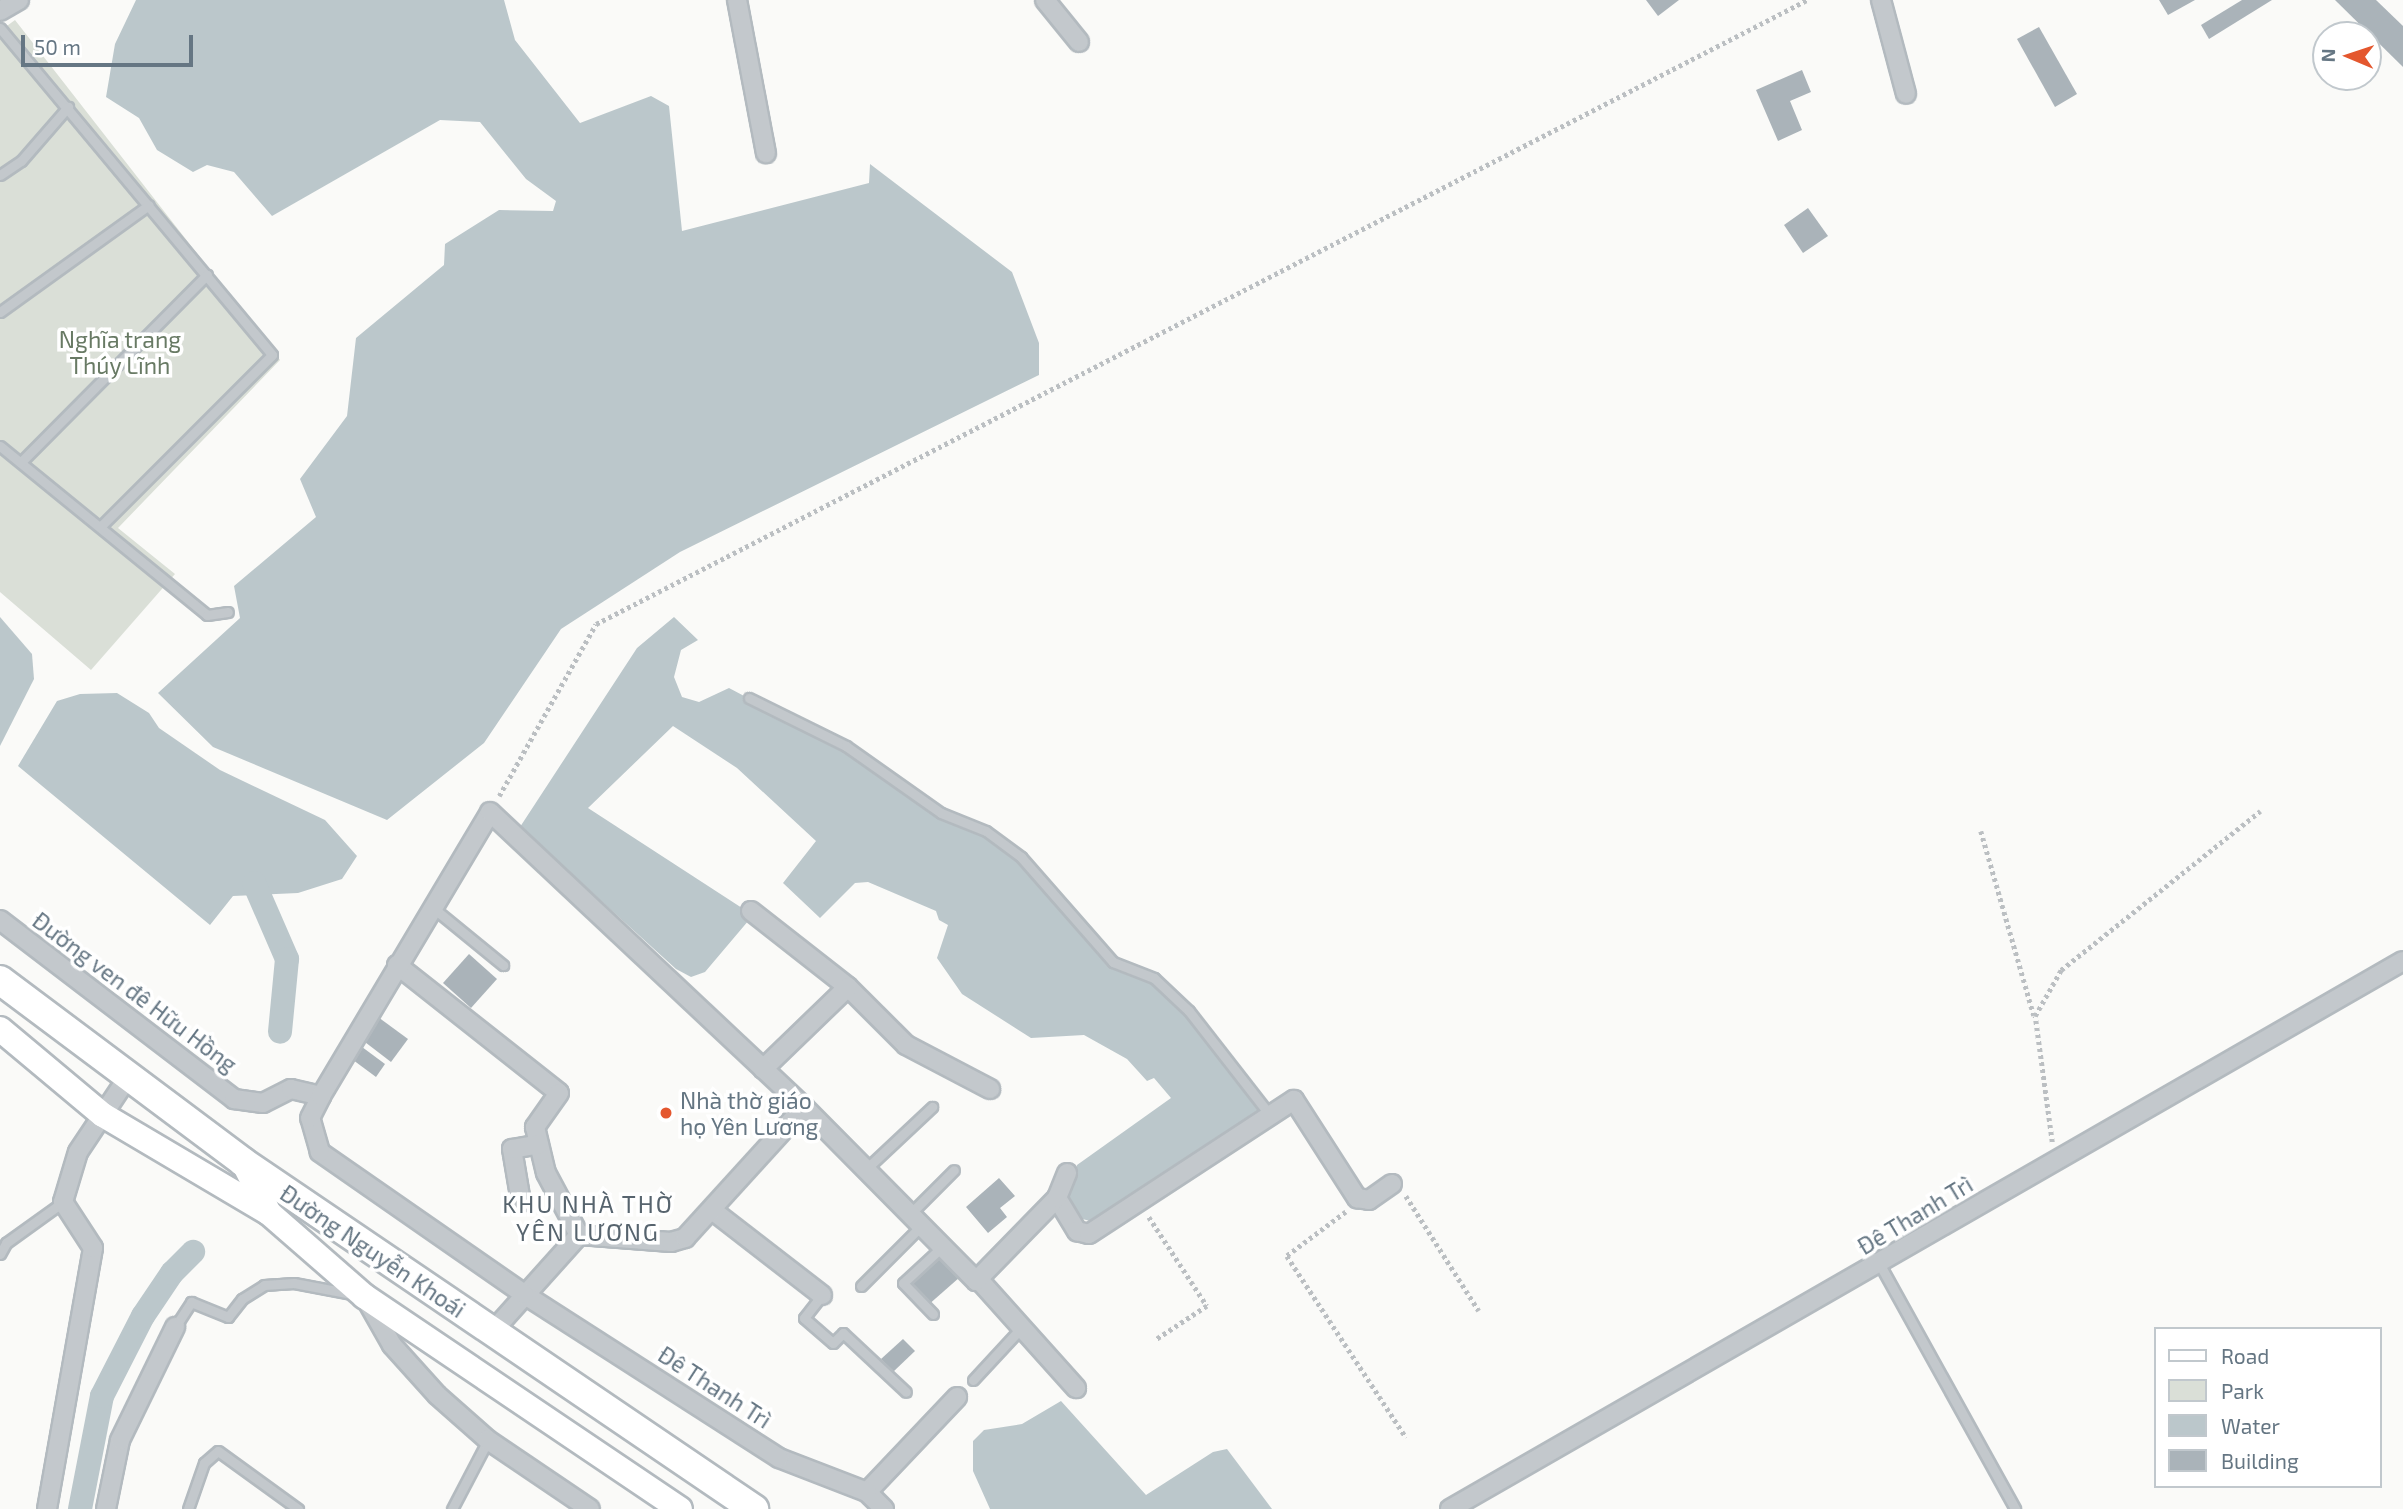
<!DOCTYPE html>
<html>
<head>
<meta charset="utf-8">
<style>
  body { margin:0 }
  #map { position:relative; width:2403px; height:1509px; overflow:hidden; background:#fafaf8; font-family:"Exo 2",sans-serif }
  div>[style] { position:absolute }
  .green>* { inset:0; background:#dadfd7 }
  .water>* { inset:0; background:#bbc7cb }
  .canal>* { height:24px; margin:-12px; padding:0 12px; transform-origin:12px; border-radius:12px; background:#bbc7cb }
  .building>* { inset:0; background:#aab3b9 }
  .path>* { height:4.5px; margin-top:-2.25px; transform-origin:0; background:repeating-linear-gradient(90deg,#bbbfc2 0 3.5px,transparent 0 7px) }
  .roads { filter:drop-shadow(2px 0 #b3babf) drop-shadow(-2px 0 #b3babf) drop-shadow(0 2px #b3babf) drop-shadow(0 -2px #b3babf) }
  .lane>* { height:9px; margin:-4.5px; padding:0 4.5px; transform-origin:4.5px; border-radius:4.5px; background:#c3c8cc }
  .street>* { height:18px; margin:-9px; padding:0 9px; transform-origin:9px; border-radius:9px; background:#c3c8cc }
  .secondary>* { height:24px; margin:-12px; padding:0 12px; transform-origin:12px; border-radius:12px; background:#fff }
  .primary>* { height:28px; margin:-14px; padding:0 14px; transform-origin:14px; border-radius:14px; background:#fff }
  .dots>* { width:19px; height:19px; translate:-50% -50%; box-sizing:border-box; border:4px solid #fff; border-radius:50% }
  span { translate:-50% -50%; white-space:nowrap; text-align:center; line-height:1.15; -webkit-text-stroke:7px #fff; paint-order:stroke }
  .park-label { font-size:23px; color:#687a64 }
  .street-label { font-size:23px; color:#657683 }
  .poi-label { font-size:23px; color:#657683 }
  .left { translate:0 -50%; text-align:left }
  .neighbourhood-label { font-size:24px; color:#57646e; letter-spacing:2px }
  .legend { position:absolute; left:2154px; top:1327px; width:228px; height:161px; box-sizing:border-box; background:#fff; border:2px solid #c1c8cd; margin:0; padding:9px 12px; list-style:none; font-size:21px; color:#657683 }
  .legend li { display:flex; align-items:center; gap:14px; height:35px }
  .legend b { width:35px; border:2px solid #c1c8cd }
  .north { position:absolute; left:2312px; top:21px; width:70px; height:70px; box-sizing:border-box; background:#fff; border:2px solid #c1c8cd; border-radius:50%; rotate:272deg; font-size:19px; font-weight:700; line-height:28px; text-align:center; color:#657683 }
  .north::after { content:''; display:block; margin:auto; width:24px; height:32px; background:#e4572e; clip-path:polygon(50% 0,100% 100%,50% 72%,0 100%) }
  .scale { position:absolute; left:21px; top:35px; width:172px; height:32px; box-sizing:border-box; border:4px solid #657683; border-top:0; padding-left:9px; font-size:21px; line-height:24px; white-space:nowrap; color:#657683; -webkit-text-stroke:5px #fff; paint-order:stroke }
</style>
</head>
<body>
<div id="map">
  <div class="green">
    <i style="clip-path:polygon(15px 20px,280px 360px,118px 528px,175px 574px,91px 670px,0 592px,0 31px)"></i>
  </div>
  <div class="water">
    <i style="clip-path:polygon(136px 0,504px 0,515px 40px,580px 123px,651px 96px,669px 106px,682px 231px,869px 183px,870px 164px,1012px 272px,1039px 343px,1039px 375px,680px 552px,561px 629px,484px 743px,387px 820px,213px 747px,158px 693px,240px 618px,234px 586px,316px 517px,300px 479px,347px 416px,356px 338px,444px 265px,445px 244px,499px 210px,553px 211px,556px 201px,526px 179px,480px 122px,440px 120px,272px 216px,234px 172px,207px 165px,193px 172px,157px 150px,139px 118px,106px 97px,115px 44px)"></i>
    <i style="clip-path:polygon(0 617px,32px 654px,34px 679px,0 746px)"></i>
    <i style="clip-path:polygon(674px 617px,698px 640px,681px 650px,674px 677px,682px 697px,699px 702px,729px 688px,848px 751px,938px 817px,987px 836px,1020px 861px,1108px 965px,1157px 984px,1222px 1056px,1259px 1105px,1258px 1118px,1097px 1223px,1079px 1218px,1067px 1198px,1077px 1165px,1171px 1098px,1154px 1078px,1147px 1081px,1127px 1059px,1084px 1035px,1031px 1038px,962px 994px,937px 958px,948px 925px,939px 920px,936px 911px,868px 882px,855px 883px,820px 918px,783px 883px,816px 841px,737px 768px,673px 726px,588px 808px,742px 908px,749px 920px,705px 972px,691px 977px,676px 969px,520px 827px,637px 648px)"></i>
    <i style="clip-path:polygon(117px 693px,149px 713px,159px 728px,220px 770px,325px 820px,357px 856px,342px 879px,298px 893px,233px 896px,210px 925px,18px 766px,57px 701px,80px 694px)"></i>
    <i style="clip-path:polygon(1061px 1401px,1146px 1495px,1213px 1452px,1227px 1449px,1272px 1509px,990px 1509px,973px 1471px,973px 1441px,984px 1430px,1022px 1424px)"></i>
  </div>
  <div class="canal">
    <i style="left:254px;top:883px;width:83px;rotate:66.5deg"></i>
    <i style="left:287px;top:959px;width:73px;rotate:95.5deg"></i>
    <i style="left:80px;top:1509px;width:115px;rotate:-79deg"></i>
    <i style="left:102px;top:1396px;width:90px;rotate:-62.9deg"></i>
    <i style="left:143px;top:1316px;width:52px;rotate:-56deg"></i>
    <i style="left:172px;top:1273px;width:30px;rotate:-45deg"></i>
  </div>
  <div class="building">
    <i style="clip-path:polygon(1646px 0,1679px 0,1658px 16px)"></i>
    <i style="clip-path:polygon(2159px 0,2195px 0,2168px 15px)"></i>
    <i style="clip-path:polygon(2242px 0,2272px 0,2209px 39px,2201px 25px)"></i>
    <i style="clip-path:polygon(2335px 0,2376px 0,2403px 26px,2403px 67px)"></i>
    <i style="clip-path:polygon(2039px 27px,2077px 94px,2055px 107px,2017px 39px)"></i>
    <i style="clip-path:polygon(1802px 70px,1811px 92px,1790px 101px,1802px 130px,1778px 141px,1756px 90px)"></i>
    <i style="clip-path:polygon(1808px 208px,1828px 236px,1803px 253px,1784px 225px)"></i>
    <i style="clip-path:polygon(469px 954px,497px 979px,471px 1008px,443px 983px)"></i>
    <i style="clip-path:polygon(378px 1017px,408px 1039px,391px 1062px,361px 1039px)"></i>
    <i style="clip-path:polygon(358px 1044px,385px 1064px,376px 1077px,349px 1057px)"></i>
    <i style="clip-path:polygon(999px 1178px,1015px 1196px,1000px 1208px,1007px 1217px,988px 1233px,966px 1207px)"></i>
    <i style="clip-path:polygon(939px 1254px,960px 1277px,927px 1306px,907px 1282px)"></i>
    <i style="clip-path:polygon(903px 1339px,915px 1351px,893px 1372px,881px 1359px)"></i>
  </div>
  <div class="path">
    <i style="left:499px;top:796px;width:197px;rotate:-60.6deg"></i>
    <i style="left:596px;top:624px;width:1362px;rotate:-27.26deg"></i>
    <i style="left:1981px;top:831px;width:192px;rotate:74deg"></i>
    <i style="left:2052px;top:1142px;width:127px;rotate:-97.7deg"></i>
    <i style="left:2035px;top:1016px;width:53px;rotate:-60.5deg"></i>
    <i style="left:2061px;top:970px;width:255px;rotate:-38.6deg"></i>
    <i style="left:1406px;top:1196px;width:136px;rotate:57.6deg"></i>
    <i style="left:1346px;top:1212px;width:74px;rotate:143.3deg"></i>
    <i style="left:1287px;top:1256px;width:217px;rotate:56.7deg"></i>
    <i style="left:1149px;top:1217px;width:106px;rotate:56.9deg"></i>
    <i style="left:1207px;top:1306px;width:60px;rotate:146.6deg"></i>
  </div>
  <div class="roads">
    <div class="lane">
      <i style="left:0;top:28px;width:425px;rotate:50.2deg"></i>
      <i style="left:272px;top:355px;width:242px;rotate:135deg"></i>
      <i style="left:0;top:175px;width:25px;rotate:-34deg"></i>
      <i style="left:21px;top:161px;width:72px;rotate:-49deg"></i>
      <i style="left:0;top:312px;width:183px;rotate:-35.7deg"></i>
      <i style="left:0;top:446px;width:267px;rotate:39.2deg"></i>
      <i style="left:207px;top:615px;width:21px;rotate:-8deg"></i>
      <i style="left:21px;top:462px;width:264px;rotate:-45.2deg"></i>
      <i style="left:749px;top:698px;width:108px;rotate:26.3deg"></i>
      <i style="left:846px;top:746px;width:116px;rotate:35.2deg"></i>
      <i style="left:941px;top:813px;width:48px;rotate:21.8deg"></i>
      <i style="left:986px;top:831px;width:44px;rotate:36.6deg"></i>
      <i style="left:1021px;top:857px;width:140px;rotate:48.8deg"></i>
      <i style="left:1113px;top:962px;width:44px;rotate:21.3deg"></i>
      <i style="left:1154px;top:978px;width:48px;rotate:43.3deg"></i>
      <i style="left:1189px;top:1011px;width:132px;rotate:52.1deg"></i>
      <i style="left:432px;top:907px;width:92px;rotate:39.2deg"></i>
      <i style="left:866px;top:1169px;width:91px;rotate:-43.2deg"></i>
      <i style="left:910px;top:1214px;width:62px;rotate:-45deg"></i>
      <i style="left:0;top:1254px;width:13px;rotate:-61deg"></i>
      <i style="left:6px;top:1243px;width:70px;rotate:-35.7deg"></i>
      <i style="left:1880px;top:1265px;width:279px;rotate:61deg"></i>
      <i style="left:861px;top:1286px;width:85px;rotate:-45deg"></i>
      <i style="left:822px;top:1295px;width:29px;rotate:128deg"></i>
      <i style="left:804px;top:1318px;width:38px;rotate:41deg"></i>
      <i style="left:833px;top:1343px;width:14px;rotate:-45deg"></i>
      <i style="left:843px;top:1333px;width:86px;rotate:43.1deg"></i>
      <i style="left:933px;top:1314px;width:43px;rotate:-134.1deg"></i>
      <i style="left:903px;top:1283px;width:53px;rotate:-42.7deg"></i>
      <i style="left:175px;top:1327px;width:30px;rotate:-57deg"></i>
      <i style="left:191px;top:1302px;width:40px;rotate:22deg"></i>
      <i style="left:228px;top:1317px;width:23px;rotate:-52deg"></i>
      <i style="left:242px;top:1299px;width:26px;rotate:-32deg"></i>
      <i style="left:264px;top:1285px;width:30px;rotate:-4deg"></i>
      <i style="left:294px;top:1283px;width:59px;rotate:10.7deg"></i>
      <i style="left:973px;top:1380px;width:72px;rotate:-47.2deg"></i>
      <i style="left:188px;top:1509px;width:49px;rotate:-70.8deg"></i>
      <i style="left:204px;top:1463px;width:18px;rotate:-41deg"></i>
      <i style="left:218px;top:1451px;width:99px;rotate:35.9deg"></i>
      <i style="left:452px;top:1509px;width:78px;rotate:-62.4deg"></i>
    </div>
    <div class="street">
      <i style="left:737px;top:0;width:156px;rotate:79.3deg"></i>
      <i style="left:1045px;top:0;width:54px;rotate:51deg"></i>
      <i style="left:1881px;top:0;width:97px;rotate:75.1deg"></i>
      <i style="left:0;top:11px;width:22px;rotate:-30deg"></i>
      <i style="left:751px;top:911px;width:123px;rotate:38.1deg"></i>
      <i style="left:848px;top:987px;width:82px;rotate:45deg"></i>
      <i style="left:906px;top:1045px;width:95px;rotate:27.6deg"></i>
      <i style="left:0;top:920px;width:295px;rotate:37.4deg"></i>
      <i style="left:234px;top:1099px;width:29px;rotate:8deg"></i>
      <i style="left:263px;top:1103px;width:31px;rotate:-27deg"></i>
      <i style="left:291px;top:1089px;width:31px;rotate:13deg"></i>
      <i style="left:397px;top:965px;width:206px;rotate:38.3deg"></i>
      <i style="left:559px;top:1093px;width:42px;rotate:125.2deg"></i>
      <i style="left:535px;top:1127px;width:47px;rotate:76.6deg"></i>
      <i style="left:546px;top:1173px;width:70px;rotate:62deg"></i>
      <i style="left:763px;top:1069px;width:118px;rotate:-44deg"></i>
      <i style="left:1057px;top:1198px;width:39px;rotate:59deg"></i>
      <i style="left:1077px;top:1231px;width:12px;rotate:14deg"></i>
      <i style="left:1089px;top:1234px;width:245px;rotate:-33.2deg"></i>
      <i style="left:1294px;top:1100px;width:117px;rotate:57.3deg"></i>
      <i style="left:1357px;top:1198px;width:12px;rotate:9deg"></i>
      <i style="left:1369px;top:1200px;width:28px;rotate:-35deg"></i>
      <i style="left:521px;top:1202px;width:54px;rotate:-99.6deg"></i>
      <i style="left:512px;top:1149px;width:27px;rotate:-10deg"></i>
      <i style="left:712px;top:1210px;width:139px;rotate:37.7deg"></i>
      <i style="left:980px;top:1281px;width:144px;rotate:48.1deg"></i>
      <i style="left:366px;top:1299px;width:53px;rotate:60.5deg"></i>
      <i style="left:392px;top:1345px;width:67px;rotate:48deg"></i>
      <i style="left:437px;top:1395px;width:68px;rotate:41.4deg"></i>
      <i style="left:488px;top:1440px;width:123px;rotate:34.1deg"></i>
      <i style="left:492px;top:1332px;width:130px;rotate:-48.1deg"></i>
      <i style="left:579px;top:1235px;width:92px;rotate:4.4deg"></i>
      <i style="left:671px;top:1242px;width:15px;rotate:-16deg"></i>
      <i style="left:685px;top:1238px;width:177px;rotate:-47.7deg"></i>
      <i style="left:867px;top:1492px;width:131px;rotate:-46.5deg"></i>
      <i style="left:47px;top:1509px;width:265px;rotate:-80deg"></i>
      <i style="left:93px;top:1248px;width:55px;rotate:-123.1deg"></i>
      <i style="left:63px;top:1202px;width:52px;rotate:-73.3deg"></i>
      <i style="left:78px;top:1152px;width:90px;rotate:-56.3deg"></i>
      <i style="left:106px;top:1509px;width:70px;rotate:-78.5deg"></i>
      <i style="left:120px;top:1440px;width:126px;rotate:-64deg"></i>
      <i style="left:884px;top:1509px;width:24px;rotate:-135deg"></i>
      <i style="left:867px;top:1492px;width:94px;rotate:-158.9deg"></i>
      <i style="left:779px;top:1458px;width:303px;rotate:-147.3deg"></i>
      <i style="left:524px;top:1294px;width:249px;rotate:-145.2deg"></i>
      <i style="left:320px;top:1152px;width:35px;rotate:-106deg"></i>
      <i style="left:310px;top:1118px;width:25px;rotate:-63deg"></i>
      <i style="left:321px;top:1096px;width:330px;rotate:-59.2deg"></i>
      <i style="left:490px;top:812px;width:431px;rotate:43.2deg"></i>
      <i style="left:804px;top:1107px;width:245px;rotate:45.3deg"></i>
      <i style="left:976px;top:1281px;width:116px;rotate:-45.7deg"></i>
      <i style="left:1057px;top:1198px;width:27px;rotate:-68deg"></i>
      <i style="left:1450px;top:1509px;width:1099px;rotate:-29.9deg"></i>
    </div>
    <div class="secondary">
      <i style="left:0;top:1029px;width:134px;rotate:39.9deg"></i>
      <i style="left:103px;top:1115px;width:193px;rotate:30.6deg"></i>
      <i style="left:243px;top:1162px;width:57px;rotate:63deg"></i>
      <i style="left:269px;top:1213px;width:126px;rotate:41.1deg"></i>
      <i style="left:364px;top:1296px;width:381px;rotate:34deg"></i>
    </div>
    <div class="primary">
      <i style="left:0;top:980px;width:304px;rotate:36.8deg"></i>
      <i style="left:243px;top:1162px;width:618px;rotate:34.18deg"></i>
    </div>
  </div>
  <div class="dots">
    <i style="left:666px;top:1113px;background:#e4572e"></i>
  </div>
  <div class="park-label">
    <span style="left:120px;top:352px">Nghĩa trang<br>Thúy Lĩnh</span>
  </div>
  <div class="street-label">
    <span style="left:135px;top:992px;rotate:37deg">Đường ven đê Hữu Hồng</span>
    <span style="left:1915px;top:1215px;rotate:-31deg">Đê Thanh Trì</span>
    <span style="left:373px;top:1251px;rotate:34deg">Đường Nguyễn Khoái</span>
    <span style="left:715px;top:1387px;rotate:33deg">Đê Thanh Trì</span>
  </div>
  <div class="poi-label">
    <span class="left" style="left:680px;top:1113px">Nhà thờ giáo<br>họ Yên Lương</span>
  </div>
  <div class="neighbourhood-label">
    <span style="left:588px;top:1218px">KHU NHÀ THỜ<br>YÊN LƯƠNG</span>
  </div>
  <ul class="legend">
  <li><b style="height:9px;background:#fff"></b>Road</li>
  <li><b style="height:19px;background:#dadfd7"></b>Park</li>
  <li><b style="height:19px;background:#bbc7cb"></b>Water</li>
  <li><b style="height:19px;background:#aab3b9"></b>Building</li>
  </ul>
  <div class="north">N</div>
  <div class="scale">50 m</div>
</div>
</body>
</html>
